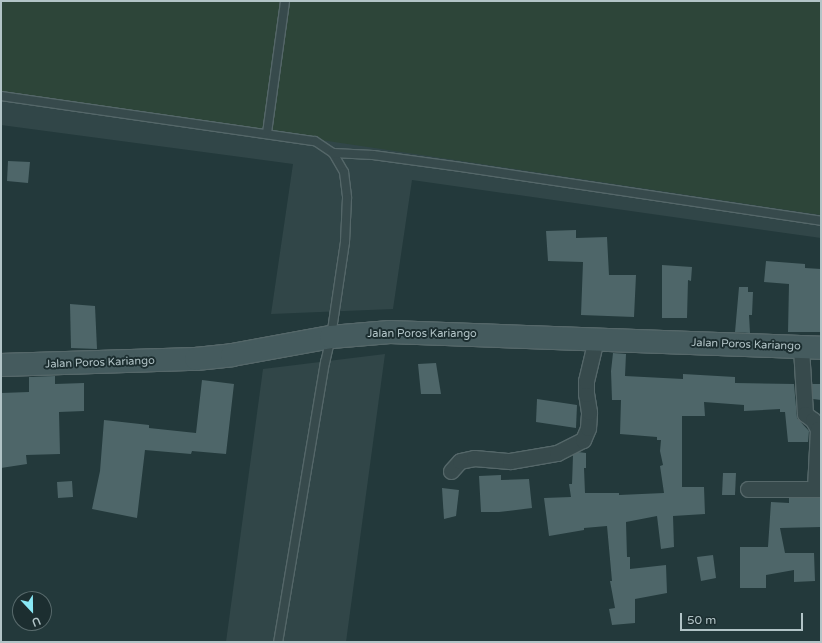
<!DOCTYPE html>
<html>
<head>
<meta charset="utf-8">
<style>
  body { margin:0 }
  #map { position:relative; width:822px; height:643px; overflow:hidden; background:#23393b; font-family:"Varela Round",sans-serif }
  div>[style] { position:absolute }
  .airport>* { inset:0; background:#314648 }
  .green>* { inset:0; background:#2d4539 }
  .building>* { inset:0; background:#4e6669 }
  .roads { filter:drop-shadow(1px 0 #556769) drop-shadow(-1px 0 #556769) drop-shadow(0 1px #556769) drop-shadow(0 -1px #556769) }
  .lane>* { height:8px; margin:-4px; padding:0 4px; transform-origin:4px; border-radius:4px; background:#374a4c }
  .street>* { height:15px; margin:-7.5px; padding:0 7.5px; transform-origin:7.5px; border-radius:7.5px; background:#374a4c }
  .secondary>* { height:22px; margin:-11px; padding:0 11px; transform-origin:11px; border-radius:11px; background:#455b5e }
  span { translate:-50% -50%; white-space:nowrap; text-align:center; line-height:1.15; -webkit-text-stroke:4px #1c2e30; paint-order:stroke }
  .street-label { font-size:11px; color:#b2c4c7 }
  .frame { position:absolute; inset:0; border:2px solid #b2c4c7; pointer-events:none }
  .north { position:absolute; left:12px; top:591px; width:40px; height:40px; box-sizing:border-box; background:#1c2e30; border:1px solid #586a6c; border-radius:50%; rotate:158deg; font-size:11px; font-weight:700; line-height:16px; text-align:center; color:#b2c4c7 }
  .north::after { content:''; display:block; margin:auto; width:14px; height:18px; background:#89e8f5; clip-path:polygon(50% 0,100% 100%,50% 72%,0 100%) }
  .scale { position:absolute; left:680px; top:613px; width:123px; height:18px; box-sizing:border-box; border:2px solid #b2c4c7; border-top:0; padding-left:5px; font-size:12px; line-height:14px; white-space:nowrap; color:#b2c4c7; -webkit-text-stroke:3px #1c2e30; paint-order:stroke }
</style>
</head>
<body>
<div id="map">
  <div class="airport">
    <i style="clip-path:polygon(1px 1px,821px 1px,821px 238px,412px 180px,393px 309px,271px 314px,293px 164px,1px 125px)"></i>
    <i style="clip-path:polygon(385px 354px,346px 642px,226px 642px,263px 369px)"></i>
  </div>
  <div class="green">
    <i style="clip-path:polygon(1px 1px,821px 1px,821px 215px,1px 92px)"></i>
  </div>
  <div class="building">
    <i style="clip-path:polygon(8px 161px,30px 162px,28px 183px,7px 181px)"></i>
    <i style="clip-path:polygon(576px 230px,576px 238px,607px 237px,609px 275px,636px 275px,634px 317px,581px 315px,583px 262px,548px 261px,546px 231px)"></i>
    <i style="clip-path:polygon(766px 261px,805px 264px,805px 268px,821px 269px,821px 332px,788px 332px,789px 284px,764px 282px)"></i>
    <i style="clip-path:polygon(662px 265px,692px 267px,691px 281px,688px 280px,687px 318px,662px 318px)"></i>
    <i style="clip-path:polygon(739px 287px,748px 287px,748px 292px,753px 292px,752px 315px,749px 315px,750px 333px,735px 332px)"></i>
    <i style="clip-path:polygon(70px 304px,95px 306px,97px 349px,71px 348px)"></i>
    <i style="clip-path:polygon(613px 353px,626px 354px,625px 376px,683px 379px,683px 374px,735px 377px,735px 383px,794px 384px,797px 418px,809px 431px,808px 442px,788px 442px,785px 412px,780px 412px,780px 409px,744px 411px,744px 405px,704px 402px,705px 416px,682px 416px,682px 487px,704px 487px,705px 514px,673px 516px,674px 547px,661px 549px,657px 516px,626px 522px,627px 557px,630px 557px,630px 569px,666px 565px,667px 593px,635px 599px,635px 623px,612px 625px,609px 609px,615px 608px,610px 581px,612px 581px,607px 526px,584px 528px,584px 530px,549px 536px,544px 498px,571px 497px,569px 484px,572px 484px,573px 455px,578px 452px,586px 453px,586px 468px,584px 468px,585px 493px,619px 493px,619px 495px,664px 493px,660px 466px,663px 465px,660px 451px,661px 440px,657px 440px,657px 437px,620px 434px,621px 400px,612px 400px,611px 371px)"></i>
    <i style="clip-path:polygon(436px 363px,441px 394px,421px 394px,418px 364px)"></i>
    <i style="clip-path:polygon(55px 376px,55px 384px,84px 383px,84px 411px,59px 412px,60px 454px,26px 455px,27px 464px,1px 468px,1px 393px,29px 392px,29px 377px)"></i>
    <i style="clip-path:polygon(202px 380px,234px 384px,226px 454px,192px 451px,191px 454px,145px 450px,137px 518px,92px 509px,100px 471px,104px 420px,149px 425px,149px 428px,196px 433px)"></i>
    <i style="clip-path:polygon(812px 384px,821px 384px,821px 400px,813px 399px)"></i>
    <i style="clip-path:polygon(537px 399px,577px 405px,576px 428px,536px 422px)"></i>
    <i style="clip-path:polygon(723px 473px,736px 473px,735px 495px,722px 495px)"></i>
    <i style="clip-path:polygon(501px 475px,501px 480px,529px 479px,532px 508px,499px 512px,481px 512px,479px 476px)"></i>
    <i style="clip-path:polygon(72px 481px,73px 497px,58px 498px,57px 482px)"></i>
    <i style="clip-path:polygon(442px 488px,459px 490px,456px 516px,444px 519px)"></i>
    <i style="clip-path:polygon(789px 498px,821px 498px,821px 527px,780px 528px,785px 553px,814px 553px,815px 581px,794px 582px,794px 570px,766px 575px,766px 588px,740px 588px,740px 547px,768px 547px,771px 502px,789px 503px)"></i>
    <i style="clip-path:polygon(713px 555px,716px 578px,701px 581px,697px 557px)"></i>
  </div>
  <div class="roads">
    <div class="lane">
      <i style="left:1px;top:96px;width:317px;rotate:8.2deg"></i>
      <i style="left:315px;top:141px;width:22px;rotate:34deg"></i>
      <i style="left:333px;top:153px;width:22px;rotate:60deg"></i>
      <i style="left:344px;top:172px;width:26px;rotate:83deg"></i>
      <i style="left:347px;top:198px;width:44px;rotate:92.6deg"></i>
      <i style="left:345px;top:242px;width:96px;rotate:98.4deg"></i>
      <i style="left:331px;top:337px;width:26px;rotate:103deg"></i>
      <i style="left:325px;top:362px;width:284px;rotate:99.5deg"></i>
      <i style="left:267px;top:133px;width:133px;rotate:-82.2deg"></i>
      <i style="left:333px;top:153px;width:40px;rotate:2.9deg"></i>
      <i style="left:373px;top:155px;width:89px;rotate:7.8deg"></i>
      <i style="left:461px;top:167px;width:364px;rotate:8.5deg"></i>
    </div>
    <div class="street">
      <i style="left:801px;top:348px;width:66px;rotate:86.5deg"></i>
      <i style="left:805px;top:414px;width:10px;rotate:37deg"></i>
      <i style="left:813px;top:420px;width:10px;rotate:61deg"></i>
      <i style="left:818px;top:429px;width:60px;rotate:92.9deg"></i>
      <i style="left:451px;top:471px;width:13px;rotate:-48deg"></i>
      <i style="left:460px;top:461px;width:14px;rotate:-12deg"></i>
      <i style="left:474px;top:458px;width:36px;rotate:5deg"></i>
      <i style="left:510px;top:461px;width:48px;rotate:-9.7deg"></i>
      <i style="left:557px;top:453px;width:29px;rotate:-27deg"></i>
      <i style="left:583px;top:440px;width:13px;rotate:-67deg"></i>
      <i style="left:588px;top:428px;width:16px;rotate:-86deg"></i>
      <i style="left:589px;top:412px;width:18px;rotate:-99deg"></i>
      <i style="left:586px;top:394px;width:13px;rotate:-90deg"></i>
      <i style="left:586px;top:381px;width:43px;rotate:-76.6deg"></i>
      <i style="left:748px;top:489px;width:73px"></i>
    </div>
    <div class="secondary">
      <i style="left:1px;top:365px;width:195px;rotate:-1.8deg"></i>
      <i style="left:196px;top:359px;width:36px;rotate:-6deg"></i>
      <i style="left:232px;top:355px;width:101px;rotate:-10.3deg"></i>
      <i style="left:331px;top:337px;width:59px;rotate:-4.8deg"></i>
      <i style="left:390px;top:332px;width:431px;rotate:2.1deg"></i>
    </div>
  </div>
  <div class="street-label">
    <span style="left:422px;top:334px">Jalan Poros Kariango</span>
    <span style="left:746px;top:345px;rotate:2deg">Jalan Poros Kariango</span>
    <span style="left:100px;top:363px;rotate:-2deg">Jalan Poros Kariango</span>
  </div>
  <div class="frame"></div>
  <div class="north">U</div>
  <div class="scale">50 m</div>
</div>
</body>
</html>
